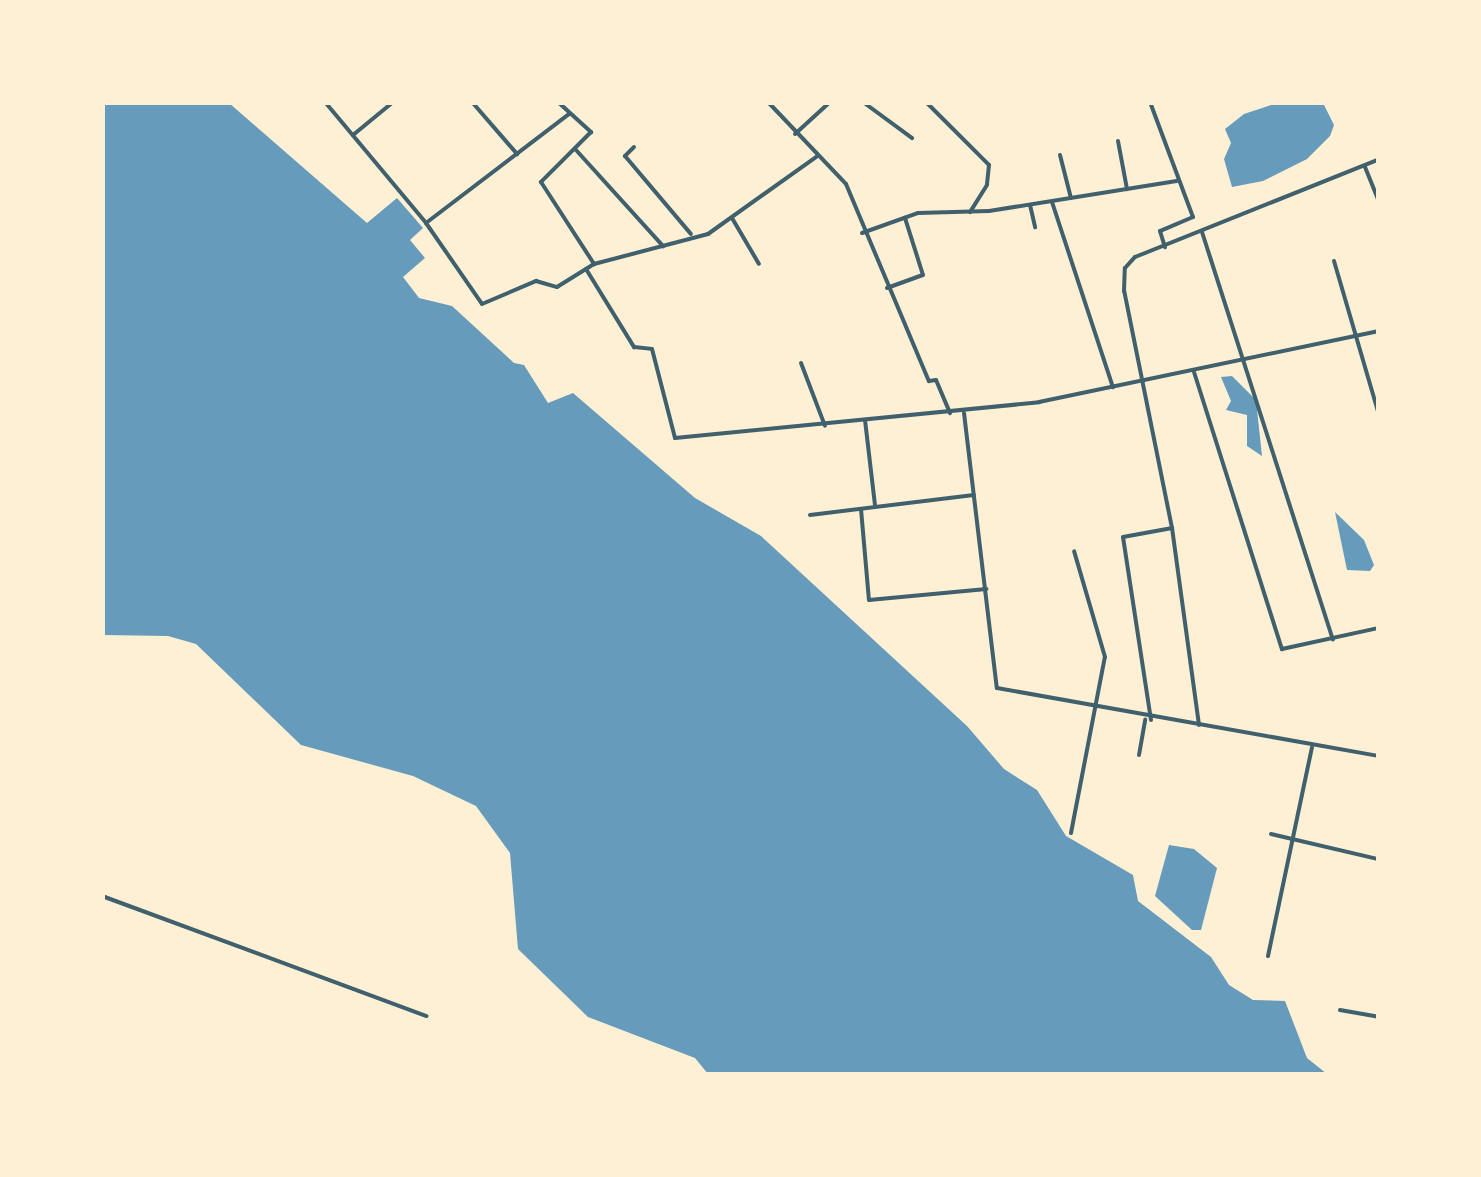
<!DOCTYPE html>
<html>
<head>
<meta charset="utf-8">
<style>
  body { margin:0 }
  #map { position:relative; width:1481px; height:1177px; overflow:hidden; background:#fdf0d5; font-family:"DM Sans",sans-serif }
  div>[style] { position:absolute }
  .water>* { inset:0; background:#669bbc }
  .minor>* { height:4px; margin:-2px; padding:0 2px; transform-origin:2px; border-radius:2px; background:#3f606c }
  span { translate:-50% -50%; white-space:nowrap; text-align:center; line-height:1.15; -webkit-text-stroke:10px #fdf0d5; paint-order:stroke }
  .frame { position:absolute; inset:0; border:105px solid #fdf0d5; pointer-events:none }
</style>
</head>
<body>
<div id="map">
  <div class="water">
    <i style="clip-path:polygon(1280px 102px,1323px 103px,1334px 125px,1330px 136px,1307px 159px,1263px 181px,1232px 187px,1224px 159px,1231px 143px,1225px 129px,1244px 114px)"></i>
    <i style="clip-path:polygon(102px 103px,229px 103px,367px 223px,397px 198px,423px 228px,410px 240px,425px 258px,403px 277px,419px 298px,452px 306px,514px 363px,524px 365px,548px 403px,573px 393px,695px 498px,761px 536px,967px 726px,1004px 769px,1037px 790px,1066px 836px,1133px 875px,1138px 901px,1211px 957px,1229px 985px,1253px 1000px,1285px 1001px,1307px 1058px,1327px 1074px,708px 1074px,695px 1058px,588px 1017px,518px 949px,510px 853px,476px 806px,413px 776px,301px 745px,196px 644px,168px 636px,103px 635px)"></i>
    <i style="clip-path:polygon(1232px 376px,1256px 400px,1262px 456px,1247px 446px,1247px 415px,1226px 410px,1231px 401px,1221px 377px)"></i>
    <i style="clip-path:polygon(1335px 512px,1364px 540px,1374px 565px,1370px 571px,1347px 570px)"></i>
    <i style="clip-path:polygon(1169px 845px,1194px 849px,1217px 868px,1201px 930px,1192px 930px,1155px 896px)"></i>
  </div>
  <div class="minor">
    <i style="left:325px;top:102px;width:158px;rotate:50.1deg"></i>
    <i style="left:426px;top:223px;width:98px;rotate:55.3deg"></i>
    <i style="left:482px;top:304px;width:59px;rotate:-23.1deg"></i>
    <i style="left:536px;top:281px;width:22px;rotate:16deg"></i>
    <i style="left:557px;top:287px;width:44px;rotate:-31.9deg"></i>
    <i style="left:594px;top:264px;width:118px;rotate:-14.7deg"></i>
    <i style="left:708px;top:234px;width:133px;rotate:-35.5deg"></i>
    <i style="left:472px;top:102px;width:69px;rotate:49.1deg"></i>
    <i style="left:558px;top:102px;width:45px;rotate:42.3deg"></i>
    <i style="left:591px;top:132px;width:71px;rotate:135deg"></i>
    <i style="left:541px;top:182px;width:98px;rotate:57.1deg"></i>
    <i style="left:768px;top:102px;width:113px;rotate:46.4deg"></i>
    <i style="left:846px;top:184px;width:214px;rotate:67.2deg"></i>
    <i style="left:929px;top:381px;width:7px;rotate:-8deg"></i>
    <i style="left:936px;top:380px;width:36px;rotate:67deg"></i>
    <i style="left:863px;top:102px;width:61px;rotate:36.3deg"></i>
    <i style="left:926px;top:102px;width:89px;rotate:45deg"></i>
    <i style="left:989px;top:165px;width:20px;rotate:96deg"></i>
    <i style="left:987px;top:185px;width:32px;rotate:122deg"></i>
    <i style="left:1150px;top:102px;width:123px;rotate:69.5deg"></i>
    <i style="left:1193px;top:217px;width:36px;rotate:157deg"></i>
    <i style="left:1160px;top:231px;width:17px;rotate:73deg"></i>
    <i style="left:795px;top:134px;width:47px;rotate:-42.4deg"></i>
    <i style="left:353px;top:135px;width:52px;rotate:-39.5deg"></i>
    <i style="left:1118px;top:141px;width:49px;rotate:79.4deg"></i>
    <i style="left:634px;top:147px;width:13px;rotate:135deg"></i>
    <i style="left:625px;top:156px;width:102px;rotate:49.8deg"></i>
    <i style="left:576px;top:150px;width:130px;rotate:47.8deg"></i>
    <i style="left:1060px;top:155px;width:44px;rotate:75.7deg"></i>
    <i style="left:1365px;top:167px;width:35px;rotate:68deg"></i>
    <i style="left:1052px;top:202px;width:195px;rotate:71.8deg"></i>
    <i style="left:1030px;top:205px;width:23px;rotate:77deg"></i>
    <i style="left:732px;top:218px;width:53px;rotate:59.6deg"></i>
    <i style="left:426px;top:223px;width:180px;rotate:-37.3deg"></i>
    <i style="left:1202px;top:232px;width:428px;rotate:72.2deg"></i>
    <i style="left:862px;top:233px;width:59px;rotate:-19.7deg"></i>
    <i style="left:918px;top:213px;width:71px;rotate:-1.6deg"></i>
    <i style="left:989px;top:211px;width:190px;rotate:-9.1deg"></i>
    <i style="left:1334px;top:261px;width:156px;rotate:73.7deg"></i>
    <i style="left:586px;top:269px;width:92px;rotate:58.4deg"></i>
    <i style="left:634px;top:347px;width:18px;rotate:6deg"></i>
    <i style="left:652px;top:349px;width:92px;rotate:75.5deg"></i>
    <i style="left:675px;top:438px;width:366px;rotate:-5.6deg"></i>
    <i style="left:1039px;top:402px;width:346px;rotate:-11.8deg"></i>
    <i style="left:887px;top:288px;width:38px;rotate:-20deg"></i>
    <i style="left:923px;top:275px;width:60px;rotate:-107.5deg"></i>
    <i style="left:801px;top:363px;width:67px;rotate:69.1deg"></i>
    <i style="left:1194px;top:372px;width:291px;rotate:72.4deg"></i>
    <i style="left:1282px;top:649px;width:98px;rotate:-12.3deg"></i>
    <i style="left:964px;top:413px;width:277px;rotate:83.2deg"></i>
    <i style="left:997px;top:688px;width:387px;rotate:10.1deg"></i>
    <i style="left:865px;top:420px;width:86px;rotate:83.3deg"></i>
    <i style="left:861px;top:509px;width:91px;rotate:85deg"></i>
    <i style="left:869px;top:600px;width:118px;rotate:-5.4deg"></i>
    <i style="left:810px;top:515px;width:165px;rotate:-7deg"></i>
    <i style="left:1151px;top:720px;width:185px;rotate:-98.7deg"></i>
    <i style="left:1123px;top:537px;width:50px;rotate:-10.4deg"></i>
    <i style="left:1199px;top:725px;width:199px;rotate:-97.8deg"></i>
    <i style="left:1172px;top:528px;width:242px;rotate:-101.4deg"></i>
    <i style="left:1124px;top:291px;width:23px;rotate:-88deg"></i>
    <i style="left:1125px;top:268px;width:15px;rotate:-48deg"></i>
    <i style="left:1135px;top:257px;width:262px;rotate:-21.8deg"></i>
    <i style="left:1139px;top:755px;width:36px;rotate:-80deg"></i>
    <i style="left:1071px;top:833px;width:179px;rotate:-79.1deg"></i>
    <i style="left:1105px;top:657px;width:110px;rotate:-106.3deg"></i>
    <i style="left:1271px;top:834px;width:110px;rotate:13.2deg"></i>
    <i style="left:102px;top:896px;width:346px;rotate:20.3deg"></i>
    <i style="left:1268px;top:956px;width:213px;rotate:-78.1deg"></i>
    <i style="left:1340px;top:1010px;width:39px;rotate:10deg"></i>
  </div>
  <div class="frame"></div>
</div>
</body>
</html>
